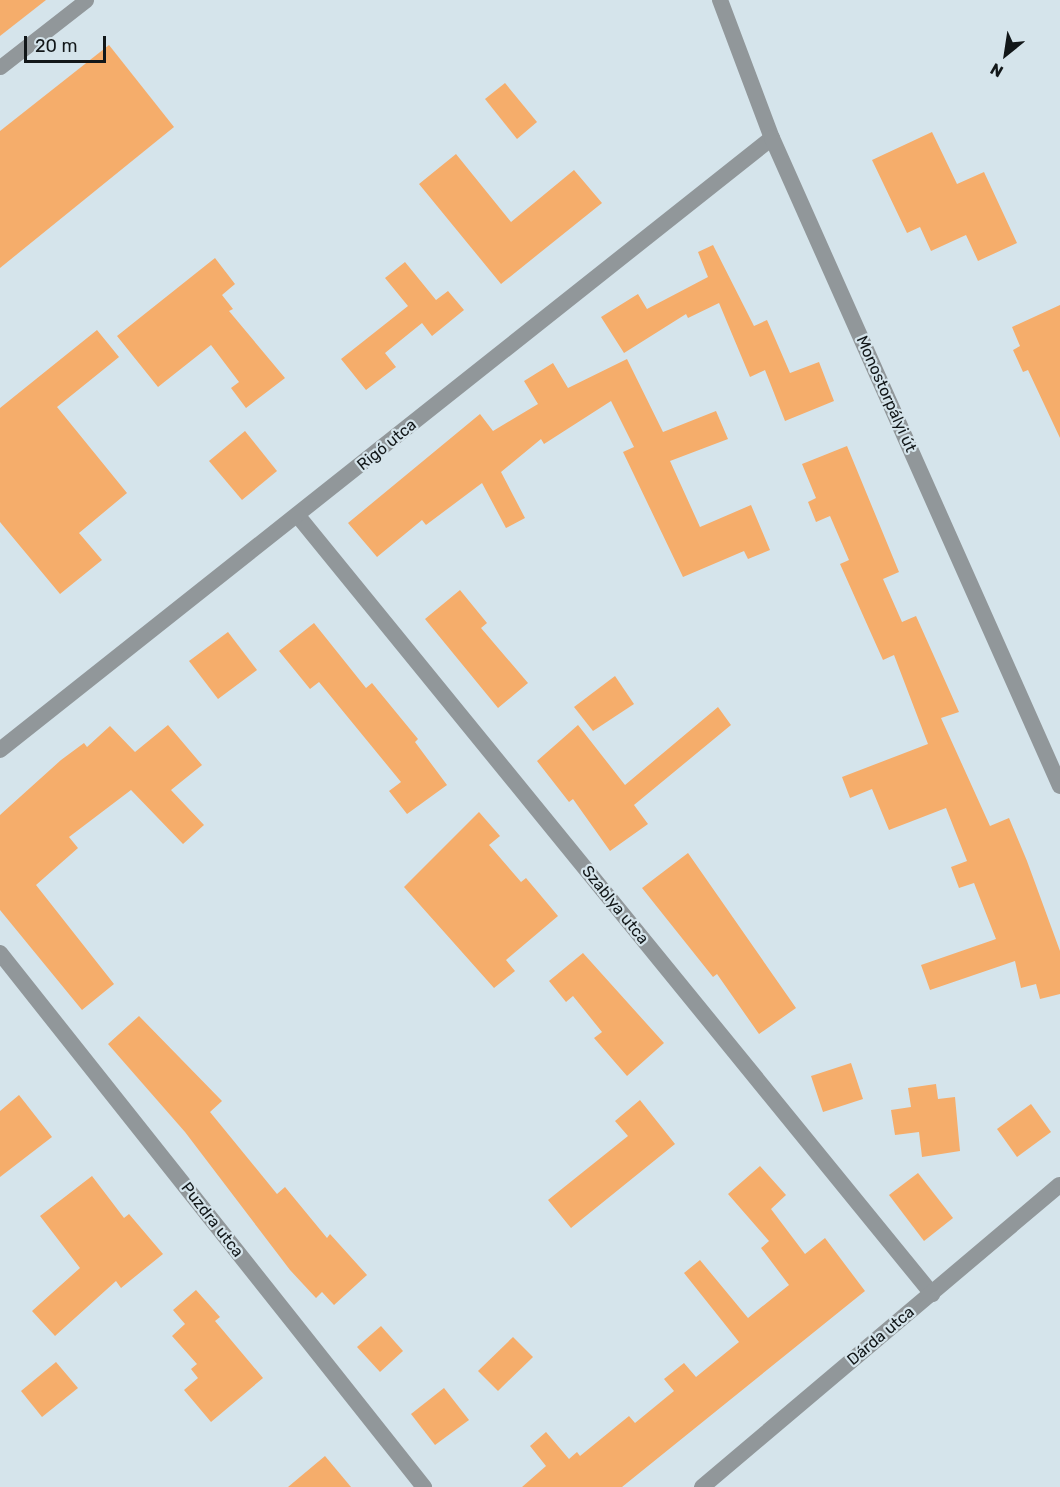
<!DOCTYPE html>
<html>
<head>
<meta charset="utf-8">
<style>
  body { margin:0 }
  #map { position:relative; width:1060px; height:1487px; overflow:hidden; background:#d5e4eb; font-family:Rubik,sans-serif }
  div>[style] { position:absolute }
  .building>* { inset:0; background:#f5ad6b }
  .service>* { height:15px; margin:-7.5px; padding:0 7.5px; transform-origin:7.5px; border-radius:7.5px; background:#91979a }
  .minor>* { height:16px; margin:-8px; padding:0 8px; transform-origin:8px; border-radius:8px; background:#91979a }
  .tertiary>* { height:16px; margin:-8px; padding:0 8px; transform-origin:8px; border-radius:8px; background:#91979a }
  span { translate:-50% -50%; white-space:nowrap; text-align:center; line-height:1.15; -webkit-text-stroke:4.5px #d5e4eb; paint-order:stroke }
  .street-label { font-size:16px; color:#121719 }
  .north { position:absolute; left:976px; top:24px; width:60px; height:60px; -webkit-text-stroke:4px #d5e4eb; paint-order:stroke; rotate:210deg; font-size:16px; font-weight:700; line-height:24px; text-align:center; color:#121719 }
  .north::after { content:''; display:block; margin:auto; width:21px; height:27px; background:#121719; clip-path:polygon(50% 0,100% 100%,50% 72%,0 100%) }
  .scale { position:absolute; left:24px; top:36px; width:82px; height:27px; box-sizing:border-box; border:3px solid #121719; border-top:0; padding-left:8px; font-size:18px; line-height:21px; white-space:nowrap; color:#121719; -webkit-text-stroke:4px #d5e4eb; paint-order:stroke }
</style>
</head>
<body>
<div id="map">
  <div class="building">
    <i style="clip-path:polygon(0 0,46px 0,0 36px)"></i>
    <i style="clip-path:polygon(109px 45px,174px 127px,0 268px,0 131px)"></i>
    <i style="clip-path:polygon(505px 83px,537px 122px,517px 139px,485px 99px)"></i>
    <i style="clip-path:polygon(932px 132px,957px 184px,984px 172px,1017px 243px,978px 261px,966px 235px,931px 251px,920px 227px,907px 233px,872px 160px)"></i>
    <i style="clip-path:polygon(456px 154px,511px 222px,574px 170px,602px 203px,501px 284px,419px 184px)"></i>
    <i style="clip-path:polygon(713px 245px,754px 326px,767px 320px,790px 373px,819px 362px,834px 401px,785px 421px,765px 370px,750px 377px,719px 303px,688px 318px,686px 314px,624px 353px,601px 317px,638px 294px,647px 309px,708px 277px,698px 252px)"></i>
    <i style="clip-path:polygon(215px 258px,235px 284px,222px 295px,233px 309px,229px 311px,285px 378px,246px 408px,231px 388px,239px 382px,211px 345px,158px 387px,117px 336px)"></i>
    <i style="clip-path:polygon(405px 262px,436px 300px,448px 291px,464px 310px,432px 336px,422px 323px,385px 353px,396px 367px,366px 390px,341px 359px,408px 306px,385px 278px)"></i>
    <i style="clip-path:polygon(1060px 305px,1060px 438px,1028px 370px,1023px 372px,1013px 350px,1020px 346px,1012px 327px)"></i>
    <i style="clip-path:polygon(97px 330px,119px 357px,57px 407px,127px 493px,79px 533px,102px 560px,60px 594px,0 522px,0 408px)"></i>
    <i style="clip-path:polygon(627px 359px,663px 432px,716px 411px,728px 439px,670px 461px,700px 527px,751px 505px,770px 550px,748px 559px,744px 551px,683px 577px,623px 452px,634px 447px,611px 401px,544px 444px,541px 439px,501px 472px,525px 518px,506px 528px,482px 483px,426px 525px,422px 520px,377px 557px,348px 523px,480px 414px,493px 431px,538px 404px,524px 381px,553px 363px,568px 388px)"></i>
    <i style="clip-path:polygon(245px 431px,277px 471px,242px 500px,209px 461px)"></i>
    <i style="clip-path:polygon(847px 446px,899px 572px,883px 579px,902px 622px,916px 616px,959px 712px,941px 718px,990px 826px,1009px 818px,1027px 861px,1060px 951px,1060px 994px,1040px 999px,1036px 984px,1021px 988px,1015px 961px,930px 990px,921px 965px,996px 939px,974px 883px,959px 888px,951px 867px,967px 861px,946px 808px,889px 830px,872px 789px,850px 798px,842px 777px,928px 744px,894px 655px,883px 660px,840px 564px,849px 560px,830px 516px,816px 522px,808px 502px,816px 498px,802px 464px)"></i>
    <i style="clip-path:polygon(460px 590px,487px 623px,481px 628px,528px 683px,498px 708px,425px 619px)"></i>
    <i style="clip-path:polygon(314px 623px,366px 688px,372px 683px,418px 739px,415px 742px,447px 785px,407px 814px,389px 791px,401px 782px,319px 682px,310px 689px,279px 651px)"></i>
    <i style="clip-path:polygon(228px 632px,257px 670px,218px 699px,189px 661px)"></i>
    <i style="clip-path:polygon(615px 676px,634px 704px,593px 731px,574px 707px)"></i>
    <i style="clip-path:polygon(718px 707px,731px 725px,634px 805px,648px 824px,610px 851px,573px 799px,569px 802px,537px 761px,578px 725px,625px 785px)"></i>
    <i style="clip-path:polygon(168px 725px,202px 765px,171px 790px,204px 825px,183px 844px,131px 790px,69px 837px,78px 848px,36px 885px,114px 984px,82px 1010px,0 910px,0 815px,61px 760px,84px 743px,87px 747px,110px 726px,135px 752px)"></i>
    <i style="clip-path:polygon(479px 812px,500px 836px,489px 845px,521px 882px,526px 878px,558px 916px,506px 960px,515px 971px,494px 988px,404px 887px)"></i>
    <i style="clip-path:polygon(688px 853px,796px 1008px,759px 1034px,717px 974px,713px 977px,642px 888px)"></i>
    <i style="clip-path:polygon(583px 953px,664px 1043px,627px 1076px,594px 1038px,602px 1032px,573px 996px,566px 1002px,549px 981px)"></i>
    <i style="clip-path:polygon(139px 1016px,222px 1101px,210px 1112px,277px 1194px,285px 1187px,327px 1238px,330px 1234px,367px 1275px,334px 1305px,322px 1292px,316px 1298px,290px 1270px,185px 1132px,108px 1044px)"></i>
    <i style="clip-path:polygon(851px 1063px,863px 1099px,823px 1112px,811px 1076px)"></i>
    <i style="clip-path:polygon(936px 1084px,938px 1099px,955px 1097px,960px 1151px,922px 1157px,919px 1132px,895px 1135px,891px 1110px,911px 1107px,908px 1088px)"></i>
    <i style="clip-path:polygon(19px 1095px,52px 1137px,0 1177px,0 1111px)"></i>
    <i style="clip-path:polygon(640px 1100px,675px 1144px,571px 1228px,548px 1200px,628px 1136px,615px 1121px)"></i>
    <i style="clip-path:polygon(1031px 1104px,1051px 1132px,1017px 1157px,997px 1129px)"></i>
    <i style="clip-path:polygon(760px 1166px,786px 1195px,771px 1209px,805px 1254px,825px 1238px,865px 1291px,622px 1487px,522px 1487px,546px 1466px,530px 1446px,546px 1432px,569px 1459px,577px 1452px,580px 1456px,629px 1416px,635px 1423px,674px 1391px,664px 1379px,684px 1363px,696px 1377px,739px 1342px,684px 1273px,700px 1260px,748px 1318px,789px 1285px,761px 1248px,769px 1241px,728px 1194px)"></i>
    <i style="clip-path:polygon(918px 1173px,953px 1218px,924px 1241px,889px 1195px)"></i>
    <i style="clip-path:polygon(92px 1176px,124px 1218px,129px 1214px,163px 1254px,121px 1288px,116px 1281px,55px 1336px,32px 1311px,80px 1268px,40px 1216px)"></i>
    <i style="clip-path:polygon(196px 1290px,220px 1317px,215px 1321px,263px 1378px,211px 1422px,184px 1390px,198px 1378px,191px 1369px,197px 1364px,172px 1336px,185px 1324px,173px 1310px)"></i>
    <i style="clip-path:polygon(381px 1326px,403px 1351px,380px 1372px,357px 1347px)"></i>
    <i style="clip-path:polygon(513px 1337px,533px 1357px,498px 1391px,478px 1371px)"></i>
    <i style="clip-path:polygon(56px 1362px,78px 1388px,42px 1417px,21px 1391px)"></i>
    <i style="clip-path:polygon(444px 1388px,469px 1420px,435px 1445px,411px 1414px)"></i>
    <i style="clip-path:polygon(325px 1456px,351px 1487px,288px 1487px)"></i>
  </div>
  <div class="service">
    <i style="left:0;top:67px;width:109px;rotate:-37.9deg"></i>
  </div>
  <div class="minor">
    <i style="left:298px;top:516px;width:1004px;rotate:50.82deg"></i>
    <i style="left:0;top:750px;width:985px;rotate:-38.41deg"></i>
    <i style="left:0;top:953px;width:682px;rotate:51.55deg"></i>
    <i style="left:702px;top:1487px;width:468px;rotate:-40.2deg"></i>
  </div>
  <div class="tertiary">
    <i style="left:720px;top:0;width:147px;rotate:69.4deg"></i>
    <i style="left:772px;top:138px;width:709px;rotate:66.04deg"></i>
  </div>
  <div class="street-label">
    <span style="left:886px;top:394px;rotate:66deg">Monostorpályi út</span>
    <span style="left:387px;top:445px;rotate:-39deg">Rigó utca</span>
    <span style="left:615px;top:905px;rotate:51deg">Szablya utca</span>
    <span style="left:212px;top:1220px;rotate:52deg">Puzdra utca</span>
    <span style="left:881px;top:1336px;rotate:-40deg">Dárda utca</span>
  </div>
  <div class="north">N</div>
  <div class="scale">20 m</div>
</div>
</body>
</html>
